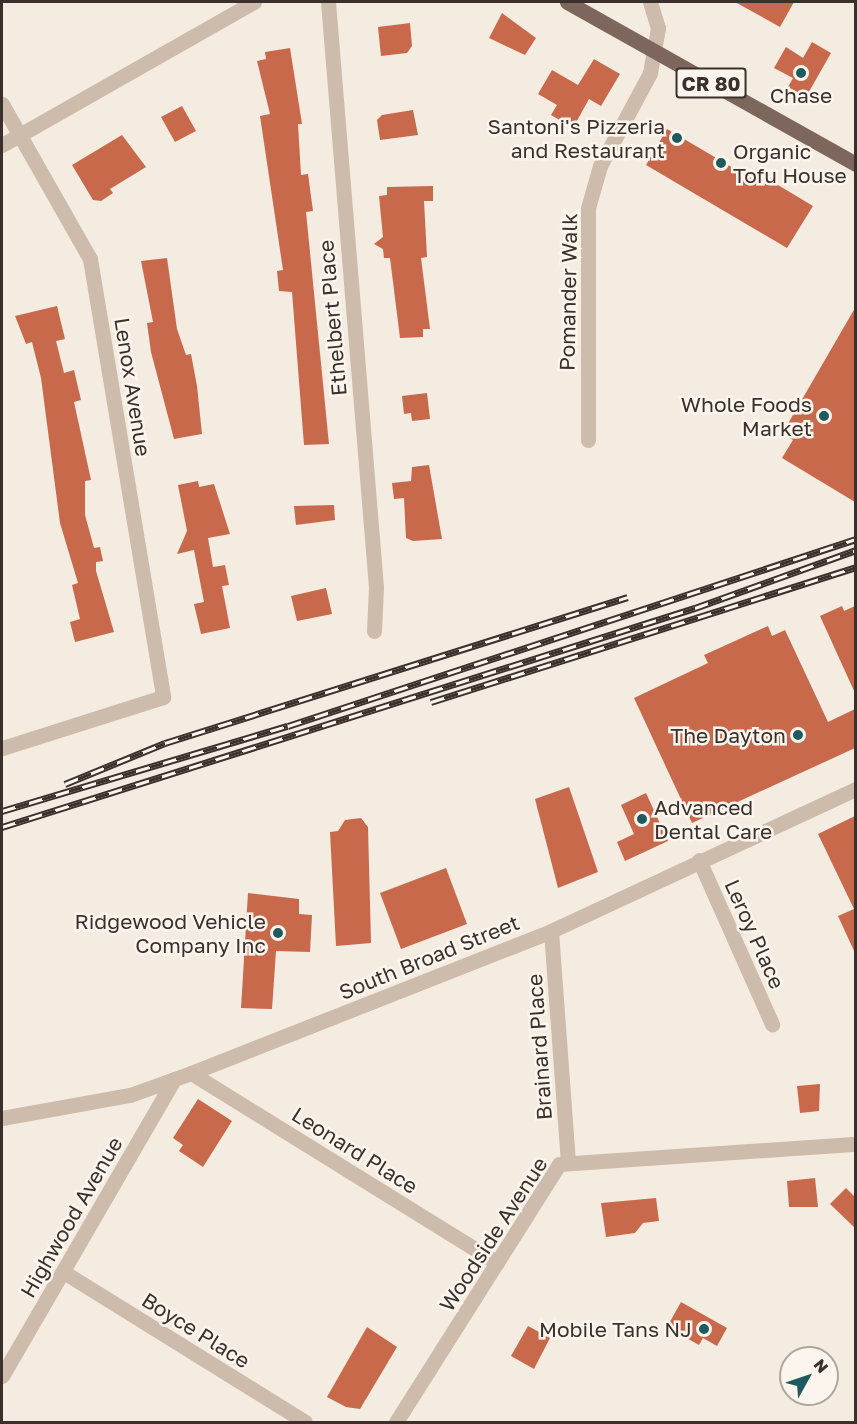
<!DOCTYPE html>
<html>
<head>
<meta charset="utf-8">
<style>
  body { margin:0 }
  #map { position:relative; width:857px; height:1424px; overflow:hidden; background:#f4ebe1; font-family:"Golos Text",sans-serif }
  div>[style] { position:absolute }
  .building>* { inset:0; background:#c8694b }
  .minor>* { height:15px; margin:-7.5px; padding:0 7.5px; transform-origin:7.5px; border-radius:7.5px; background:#cdbbac }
  .primary>* { height:15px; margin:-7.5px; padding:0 7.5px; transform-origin:7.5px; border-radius:7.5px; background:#7d675c }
  .rail>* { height:7px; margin-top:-3.5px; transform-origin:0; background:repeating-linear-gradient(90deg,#fbf5ee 0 14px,#3b302b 0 28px); box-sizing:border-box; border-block:2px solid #3b302b }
  .dots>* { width:16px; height:16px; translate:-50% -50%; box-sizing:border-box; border:3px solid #fbf5ee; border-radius:50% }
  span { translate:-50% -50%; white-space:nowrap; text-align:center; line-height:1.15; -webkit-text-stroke:5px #fbf5ee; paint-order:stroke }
  .shield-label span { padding:2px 4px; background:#fbf5ee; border:2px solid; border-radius:4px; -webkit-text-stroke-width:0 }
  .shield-label { font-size:20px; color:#3b302b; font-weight:700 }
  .poi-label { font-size:21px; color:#3b302b }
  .right { translate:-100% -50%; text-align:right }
  .left { translate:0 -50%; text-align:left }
  .street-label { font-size:21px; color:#3b302b }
  .frame { position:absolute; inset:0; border:3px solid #3b302b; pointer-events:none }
  .north { position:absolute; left:779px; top:1346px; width:60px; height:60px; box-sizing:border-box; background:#fbf5ee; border:2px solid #aea6a0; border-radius:50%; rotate:50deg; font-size:16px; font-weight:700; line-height:24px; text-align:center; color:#3b302b }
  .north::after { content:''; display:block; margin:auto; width:21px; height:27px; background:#1f5a5e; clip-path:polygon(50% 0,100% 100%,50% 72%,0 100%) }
</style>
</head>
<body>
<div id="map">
  <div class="building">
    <i style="clip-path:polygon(735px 2px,794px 2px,780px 27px)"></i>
    <i style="clip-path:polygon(502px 13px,536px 38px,525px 55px,489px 38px)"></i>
    <i style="clip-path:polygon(410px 23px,412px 46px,407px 53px,381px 56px,378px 27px)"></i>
    <i style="clip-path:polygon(812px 42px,831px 53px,806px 97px,788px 87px,793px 78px,774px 68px,786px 47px,803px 58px)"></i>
    <i style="clip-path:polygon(290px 48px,302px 124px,298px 124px,301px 175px,308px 174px,313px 211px,306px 212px,329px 444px,304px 445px,292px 292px,279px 291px,277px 271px,283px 270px,260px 116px,270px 114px,257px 61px,266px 59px,265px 52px)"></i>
    <i style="clip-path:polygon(594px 59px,620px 74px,601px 106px,589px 99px,573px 128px,551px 115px,557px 105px,538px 94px,552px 70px,578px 85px)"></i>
    <i style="clip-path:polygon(182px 106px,196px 131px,175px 142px,161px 117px)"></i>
    <i style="clip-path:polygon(413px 110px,418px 135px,380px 140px,377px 120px,382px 115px)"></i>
    <i style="clip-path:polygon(667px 129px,764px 186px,768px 179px,813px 206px,787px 248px,646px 165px)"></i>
    <i style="clip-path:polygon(122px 135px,146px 167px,110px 189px,113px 193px,101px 201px,93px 200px,72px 165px)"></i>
    <i style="clip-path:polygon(433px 186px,433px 201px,424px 201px,427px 257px,421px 258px,430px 329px,423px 329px,423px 337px,400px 338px,390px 258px,384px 258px,383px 249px,374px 244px,383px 237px,379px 196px,387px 195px,387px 187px)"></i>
    <i style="clip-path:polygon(167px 258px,177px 329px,186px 355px,191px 354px,197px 386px,202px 434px,174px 439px,151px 352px,147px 323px,153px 322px,141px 261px)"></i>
    <i style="clip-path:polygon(57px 306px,65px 339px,56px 341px,64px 373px,74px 370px,81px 400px,74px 402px,91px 480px,85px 481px,85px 515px,94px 548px,100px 547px,103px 561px,96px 562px,96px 571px,114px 632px,75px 642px,70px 622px,80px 619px,72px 585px,78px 583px,60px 523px,41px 378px,32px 342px,26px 344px,15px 316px)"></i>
    <i style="clip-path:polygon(855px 308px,855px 502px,782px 458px,793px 440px,782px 434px)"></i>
    <i style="clip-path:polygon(427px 393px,430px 419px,412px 421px,411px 413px,404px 414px,402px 396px)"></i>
    <i style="clip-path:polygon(429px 465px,442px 539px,413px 541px,406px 538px,404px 498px,394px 499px,392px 483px,411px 481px,412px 467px)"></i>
    <i style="clip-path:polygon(198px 481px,199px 487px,214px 484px,230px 534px,208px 538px,213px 567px,225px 565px,229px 585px,222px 586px,230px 628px,201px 634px,194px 604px,204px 602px,194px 550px,177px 554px,187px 531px,178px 485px)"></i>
    <i style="clip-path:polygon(334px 505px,335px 520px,296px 525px,294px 506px)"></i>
    <i style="clip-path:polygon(326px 588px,332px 614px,297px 621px,291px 596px)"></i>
    <i style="clip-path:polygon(842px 606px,844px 611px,855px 606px,855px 693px,820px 616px)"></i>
    <i style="clip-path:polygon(768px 626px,772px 636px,785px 630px,828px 722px,855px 709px,855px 748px,692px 823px,634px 698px,708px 663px,704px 655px)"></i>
    <i style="clip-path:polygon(569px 787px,598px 872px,558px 888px,535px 799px)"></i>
    <i style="clip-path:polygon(646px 793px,668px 841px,625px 861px,617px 842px,634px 834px,621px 805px)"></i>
    <i style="clip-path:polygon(855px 816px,855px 953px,838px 916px,854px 909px,818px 834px)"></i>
    <i style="clip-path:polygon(361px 818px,368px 827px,371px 943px,336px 946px,330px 832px,338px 831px,345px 820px)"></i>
    <i style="clip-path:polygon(446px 868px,467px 924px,401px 949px,380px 893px)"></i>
    <i style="clip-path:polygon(248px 893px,299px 899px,299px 914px,312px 915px,310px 952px,276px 951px,272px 1009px,241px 1008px)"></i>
    <i style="clip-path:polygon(820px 1084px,819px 1111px,800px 1113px,797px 1086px)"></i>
    <i style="clip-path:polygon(198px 1099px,232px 1121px,203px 1167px,179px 1151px,183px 1145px,173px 1138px)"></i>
    <i style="clip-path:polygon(815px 1178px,818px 1207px,789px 1207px,787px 1181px)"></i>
    <i style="clip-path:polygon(846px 1188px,855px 1197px,855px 1228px,830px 1204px)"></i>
    <i style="clip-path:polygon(656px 1198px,659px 1221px,643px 1223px,635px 1233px,606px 1237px,601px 1203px)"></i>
    <i style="clip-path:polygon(681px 1302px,727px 1328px,717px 1346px,703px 1338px,699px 1345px,667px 1327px)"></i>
    <i style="clip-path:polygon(528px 1326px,550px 1338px,534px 1369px,511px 1356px)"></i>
    <i style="clip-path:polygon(367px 1327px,397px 1347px,360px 1409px,346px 1407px,327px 1397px)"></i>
  </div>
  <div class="minor">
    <i style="left:328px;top:2px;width:587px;rotate:85.31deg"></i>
    <i style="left:376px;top:587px;width:44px;rotate:92.6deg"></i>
    <i style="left:2px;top:104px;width:178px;rotate:60.4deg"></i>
    <i style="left:90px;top:259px;width:444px;rotate:80.5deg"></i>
    <i style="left:163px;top:697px;width:169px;rotate:162.4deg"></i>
    <i style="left:2px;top:145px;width:290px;rotate:-29.6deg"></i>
    <i style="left:588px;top:440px;width:232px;rotate:-90deg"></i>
    <i style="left:588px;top:208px;width:44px;rotate:-74.1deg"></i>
    <i style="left:600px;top:166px;width:106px;rotate:-61.7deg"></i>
    <i style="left:650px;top:73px;width:46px;rotate:-79.9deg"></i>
    <i style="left:658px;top:28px;width:27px;rotate:-107deg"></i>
    <i style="left:699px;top:860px;width:180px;rotate:66deg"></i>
    <i style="left:551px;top:931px;width:231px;rotate:85.8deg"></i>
    <i style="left:191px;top:1073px;width:360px;rotate:31.8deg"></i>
    <i style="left:2px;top:1118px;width:130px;rotate:-10.2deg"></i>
    <i style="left:130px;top:1095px;width:65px;rotate:-19.8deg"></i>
    <i style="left:191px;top:1073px;width:387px;rotate:-21.5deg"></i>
    <i style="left:551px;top:931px;width:336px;rotate:-25deg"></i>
    <i style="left:65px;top:1273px;width:282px;rotate:31.8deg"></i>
    <i style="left:2px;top:1376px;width:343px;rotate:-59.9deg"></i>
    <i style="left:396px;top:1422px;width:305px;rotate:-57.7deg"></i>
    <i style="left:559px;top:1164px;width:298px;rotate:-3.9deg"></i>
  </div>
  <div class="primary">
    <i style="left:567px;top:2px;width:331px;rotate:29.3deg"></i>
  </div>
  <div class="rail">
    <i style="left:431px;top:702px;width:446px;rotate:-17.6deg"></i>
    <i style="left:65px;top:784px;width:108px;rotate:-22.3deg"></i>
    <i style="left:165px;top:743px;width:485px;rotate:-17.5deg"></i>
    <i style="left:2px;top:811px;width:298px;rotate:-16.6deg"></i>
    <i style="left:288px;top:726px;width:598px;rotate:-18.22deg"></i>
    <i style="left:2px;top:827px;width:727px;rotate:-17.54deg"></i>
    <i style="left:695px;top:608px;width:171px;rotate:-19.8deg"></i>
  </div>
  <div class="dots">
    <i style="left:801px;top:73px;background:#1f5a5e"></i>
    <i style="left:677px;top:138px;background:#1f5a5e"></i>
    <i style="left:721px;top:163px;background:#1f5a5e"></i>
    <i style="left:824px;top:416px;background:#1f5a5e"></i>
    <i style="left:798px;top:735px;background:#1f5a5e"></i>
    <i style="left:642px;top:819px;background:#1f5a5e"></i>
    <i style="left:278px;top:933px;background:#1f5a5e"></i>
    <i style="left:704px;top:1329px;background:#1f5a5e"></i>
  </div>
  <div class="shield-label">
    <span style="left:711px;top:83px">CR 80</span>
  </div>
  <div class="poi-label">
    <span style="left:801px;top:95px">Chase</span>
    <span class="right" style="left:665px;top:138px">Santoni's Pizzeria<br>and Restaurant</span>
    <span class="left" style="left:733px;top:163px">Organic<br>Tofu House</span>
    <span class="right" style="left:812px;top:416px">Whole Foods<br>Market</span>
    <span class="right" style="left:786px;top:735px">The Dayton</span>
    <span class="left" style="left:654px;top:819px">Advanced<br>Dental Care</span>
    <span class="right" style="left:266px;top:933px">Ridgewood Vehicle<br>Company Inc</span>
    <span class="right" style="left:692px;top:1329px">Mobile Tans NJ</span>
  </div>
  <div class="street-label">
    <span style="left:568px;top:292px;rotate:-89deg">Pomander Walk</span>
    <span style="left:332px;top:318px;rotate:-95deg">Ethelbert Place</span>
    <span style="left:133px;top:387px;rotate:81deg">Lenox Avenue</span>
    <span style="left:755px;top:934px;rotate:66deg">Leroy Place</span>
    <span style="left:429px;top:957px;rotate:-22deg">South Broad Street</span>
    <span style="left:539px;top:1047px;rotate:-94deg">Brainard Place</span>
    <span style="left:355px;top:1150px;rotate:32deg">Leonard Place</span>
    <span style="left:71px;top:1217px;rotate:-60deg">Highwood Avenue</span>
    <span style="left:493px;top:1234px;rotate:-57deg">Woodside Avenue</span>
    <span style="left:196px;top:1330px;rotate:32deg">Boyce Place</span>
  </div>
  <div class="frame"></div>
  <div class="north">N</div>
</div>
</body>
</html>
